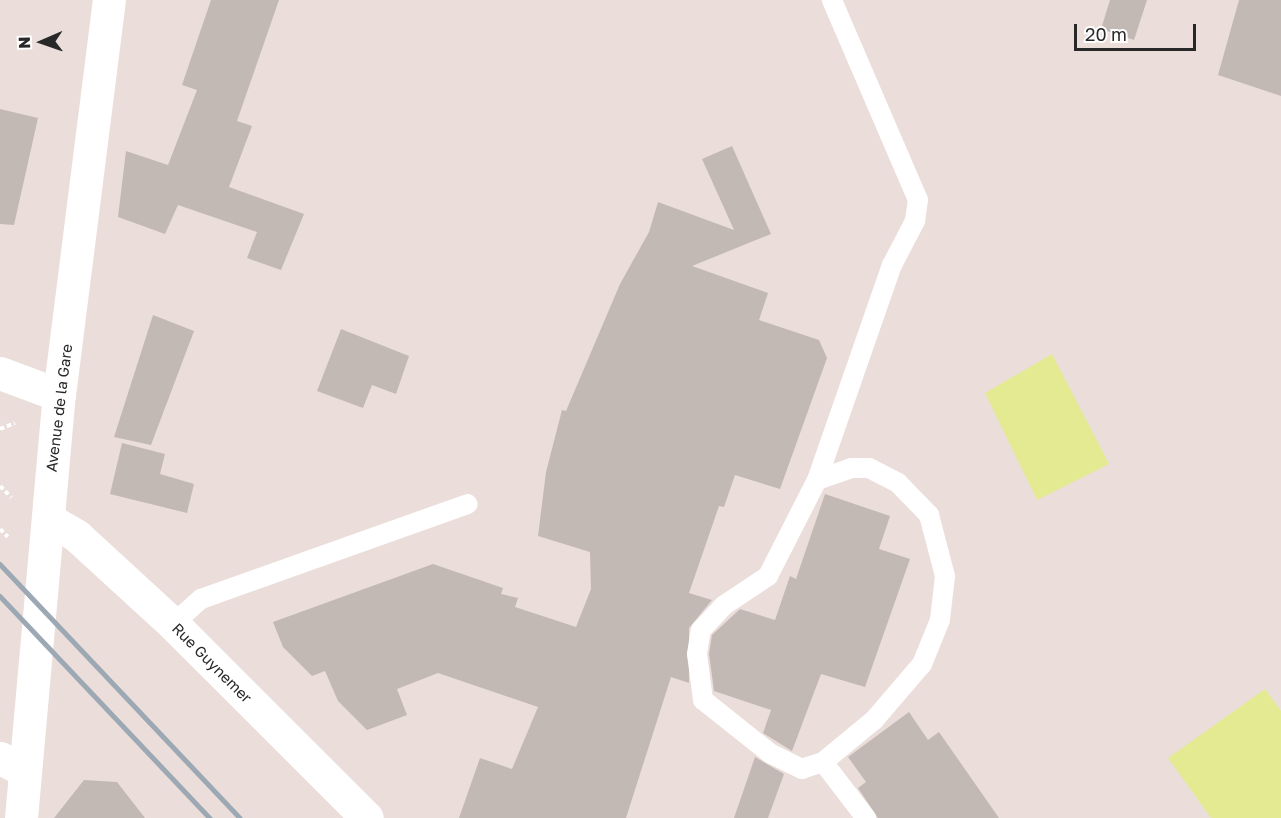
<!DOCTYPE html>
<html>
<head>
<meta charset="utf-8">
<style>
  body { margin:0 }
  #map { position:relative; width:1281px; height:818px; overflow:hidden; background:#ebddd9; font-family:"Golos Text",sans-serif }
  div>[style] { position:absolute }
  .pitch>* { inset:0; background:#e4ea91 }
  .building>* { inset:0; background:#c2b9b5 }
  .path>* { height:4px; margin-top:-2px; transform-origin:0; background:repeating-linear-gradient(90deg,#fff 0 4.5px,transparent 0 7.5px) }
  .service>* { height:20px; margin:-10px; padding:0 10px; transform-origin:10px; border-radius:10px; background:#fff }
  .minor>* { height:33px; margin:-16.5px; padding:0 16.5px; transform-origin:16.5px; border-radius:16.5px; background:#fff }
  .secondary>* { height:33px; margin:-16.5px; padding:0 16.5px; transform-origin:16.5px; border-radius:16.5px; background:#fff }
  .rail>* { height:4.5px; margin:-2.25px; padding:0 2.25px; transform-origin:2.25px; border-radius:2.25px; background:#9ca8b3 }
  span { translate:-50% -50%; white-space:nowrap; text-align:center; line-height:1.15; -webkit-text-stroke:4.5px #fff; paint-order:stroke }
  .street-label { font-size:15px; color:#282828 }
  .north { position:absolute; left:12px; top:12px; width:60px; height:60px; -webkit-text-stroke:4px #fff; paint-order:stroke; rotate:268deg; font-size:16px; font-weight:700; line-height:24px; text-align:center; color:#282828 }
  .north::after { content:''; display:block; margin:auto; width:21px; height:27px; background:#282828; clip-path:polygon(50% 0,100% 100%,50% 72%,0 100%) }
  .scale { position:absolute; left:1074px; top:24px; width:122px; height:27px; box-sizing:border-box; border:3px solid #282828; border-top:0; padding-left:8px; font-size:18px; line-height:21px; white-space:nowrap; color:#282828; -webkit-text-stroke:4px #fff; paint-order:stroke }
</style>
</head>
<body>
<div id="map">
  <div class="pitch">
    <i style="clip-path:polygon(1052px 354px,1109px 464px,1037px 500px,985px 393px)"></i>
    <i style="clip-path:polygon(1265px 689px,1281px 711px,1281px 818px,1211px 818px,1168px 758px)"></i>
  </div>
  <div class="building">
    <i style="clip-path:polygon(211px 0,279px 0,237px 121px,252px 126px,229px 187px,304px 214px,281px 270px,247px 258px,257px 232px,178px 205px,165px 234px,118px 217px,126px 151px,168px 165px,197px 90px,182px 85px)"></i>
    <i style="clip-path:polygon(1110px 0,1147px 0,1134px 40px,1101px 29px)"></i>
    <i style="clip-path:polygon(1239px 0,1281px 0,1281px 96px,1218px 75px)"></i>
    <i style="clip-path:polygon(0 109px,38px 118px,14px 225px,0 224px)"></i>
    <i style="clip-path:polygon(732px 146px,771px 234px,692px 266px,768px 293px,759px 320px,819px 340px,827px 358px,780px 489px,735px 475px,724px 507px,719px 506px,689px 593px,712px 600px,689px 628px,689px 683px,671px 677px,626px 818px,459px 818px,480px 758px,512px 769px,538px 707px,438px 673px,397px 689px,407px 715px,367px 730px,338px 701px,325px 671px,312px 676px,283px 647px,273px 622px,433px 564px,503px 588px,501px 594px,518px 598px,515px 607px,576px 627px,591px 589px,590px 552px,538px 536px,546px 472px,562px 410px,566px 411px,620px 284px,649px 232px,658px 202px,734px 230px,702px 159px)"></i>
    <i style="clip-path:polygon(153px 315px,194px 331px,151px 445px,114px 437px)"></i>
    <i style="clip-path:polygon(341px 329px,409px 356px,396px 394px,372px 385px,363px 408px,317px 391px)"></i>
    <i style="clip-path:polygon(122px 443px,165px 454px,160px 474px,194px 484px,187px 513px,110px 494px)"></i>
    <i style="clip-path:polygon(825px 494px,890px 516px,879px 549px,910px 559px,865px 687px,821px 674px,792px 751px,763px 733px,771px 710px,714px 691px,709px 654px,712px 635px,740px 609px,775px 620px,790px 576px,796px 579px)"></i>
    <i style="clip-path:polygon(909px 712px,928px 740px,939px 732px,999px 818px,878px 818px,858px 788px,866px 782px,848px 757px)"></i>
    <i style="clip-path:polygon(755px 757px,784px 774px,768px 818px,734px 818px)"></i>
    <i style="clip-path:polygon(84px 780px,117px 782px,145px 818px,54px 818px)"></i>
  </div>
  <div class="path">
    <i style="left:0;top:429px;width:16px;rotate:-22deg"></i>
    <i style="left:0;top:486px;width:16px;rotate:45deg"></i>
    <i style="left:0;top:529px;width:11px;rotate:45deg"></i>
  </div>
  <div class="service">
    <i style="left:851px;top:468px;width:18px"></i>
    <i style="left:869px;top:468px;width:33px;rotate:27deg"></i>
    <i style="left:898px;top:483px;width:45px;rotate:45.9deg"></i>
    <i style="left:929px;top:515px;width:63px;rotate:75.3deg"></i>
    <i style="left:945px;top:576px;width:44px;rotate:96.5deg"></i>
    <i style="left:940px;top:620px;width:48px;rotate:112.2deg"></i>
    <i style="left:922px;top:664px;width:74px;rotate:130.6deg"></i>
    <i style="left:874px;top:720px;width:66px;rotate:140.5deg"></i>
    <i style="left:823px;top:762px;width:22px;rotate:162deg"></i>
    <i style="left:802px;top:769px;width:34px;rotate:-154deg"></i>
    <i style="left:771px;top:754px;width:87px;rotate:-141.5deg"></i>
    <i style="left:703px;top:700px;width:46px;rotate:-97.4deg"></i>
    <i style="left:697px;top:654px;width:24px;rotate:-81deg"></i>
    <i style="left:701px;top:630px;width:33px;rotate:-47deg"></i>
    <i style="left:723px;top:606px;width:54px;rotate:-33.7deg"></i>
    <i style="left:768px;top:576px;width:108px;rotate:-63deg"></i>
    <i style="left:817px;top:480px;width:36px;rotate:-19deg"></i>
    <i style="left:817px;top:480px;width:228px;rotate:-70.8deg"></i>
    <i style="left:892px;top:265px;width:50px;rotate:-62.4deg"></i>
    <i style="left:915px;top:221px;width:21px;rotate:-82deg"></i>
    <i style="left:918px;top:200px;width:218px;rotate:-113.3deg"></i>
    <i style="left:173px;top:624px;width:38px;rotate:-42deg"></i>
    <i style="left:201px;top:599px;width:283px;rotate:-19.6deg"></i>
    <i style="left:823px;top:762px;width:71px;rotate:52.5deg"></i>
  </div>
  <div class="minor">
    <i style="left:0;top:373px;width:63px;rotate:20.4deg"></i>
    <i style="left:48px;top:519px;width:34px;rotate:30deg"></i>
    <i style="left:77px;top:536px;width:130px;rotate:42.5deg"></i>
    <i style="left:173px;top:624px;width:274px;rotate:45deg"></i>
    <i style="left:0;top:758px;width:27px;rotate:27deg"></i>
  </div>
  <div class="secondary">
    <i style="left:21px;top:818px;width:425px;rotate:-84.9deg"></i>
    <i style="left:59px;top:395px;width:398px;rotate:-82.8deg"></i>
  </div>
  <div class="rail">
    <i style="left:0;top:564px;width:349px;rotate:46.6deg"></i>
    <i style="left:0;top:596px;width:306px;rotate:46.6deg"></i>
  </div>
  <div class="street-label">
    <span style="left:59px;top:408px;rotate:-83deg">Avenue de la Gare</span>
    <span style="left:212px;top:663px;rotate:45deg">Rue Guynemer</span>
  </div>
  <div class="north">N</div>
  <div class="scale">20 m</div>
</div>
</body>
</html>
